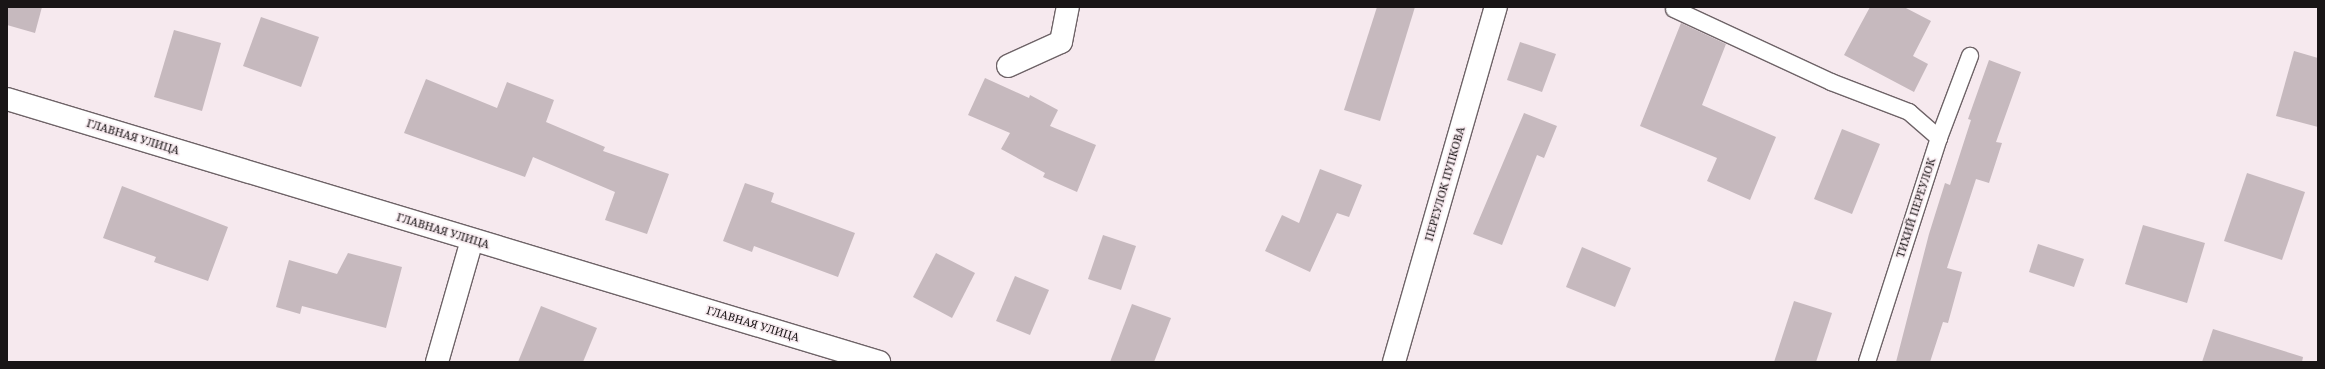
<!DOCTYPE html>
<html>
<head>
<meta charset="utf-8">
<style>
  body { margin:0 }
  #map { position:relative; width:2325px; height:369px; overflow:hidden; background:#f6e9ee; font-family:"Noto Serif",serif }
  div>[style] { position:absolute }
  .building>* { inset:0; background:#c6b9be }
  .roads { filter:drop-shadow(1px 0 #6e6367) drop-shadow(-1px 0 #6e6367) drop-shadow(0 1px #6e6367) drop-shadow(0 -1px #6e6367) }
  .lane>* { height:16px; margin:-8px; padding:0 8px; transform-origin:8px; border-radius:8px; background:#fff }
  .street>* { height:22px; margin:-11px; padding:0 11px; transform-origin:11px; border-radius:11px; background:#fff }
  span { translate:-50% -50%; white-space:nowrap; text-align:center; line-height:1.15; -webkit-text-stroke:3px #f6e9ee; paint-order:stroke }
  .street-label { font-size:11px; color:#191516 }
  .frame { position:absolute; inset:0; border:8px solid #191516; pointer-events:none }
</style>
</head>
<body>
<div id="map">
  <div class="building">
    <i style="clip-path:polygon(7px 7px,42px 7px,35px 33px,7px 25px)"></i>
    <i style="clip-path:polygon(1377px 7px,1415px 7px,1380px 121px,1344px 110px)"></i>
    <i style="clip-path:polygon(1870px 7px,1904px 7px,1931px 21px,1913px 56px,1928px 64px,1914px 92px,1844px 55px)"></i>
    <i style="clip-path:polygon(261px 17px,319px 37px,301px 87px,243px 66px)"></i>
    <i style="clip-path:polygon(1681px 23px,1726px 44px,1702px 105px,1776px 137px,1750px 200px,1707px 181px,1717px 158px,1640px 126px)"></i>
    <i style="clip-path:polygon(174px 30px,221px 43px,202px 111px,154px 97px)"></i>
    <i style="clip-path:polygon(1520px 42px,1556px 54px,1542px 92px,1507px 80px)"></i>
    <i style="clip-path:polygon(2294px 51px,2318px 58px,2318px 127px,2276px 116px)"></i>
    <i style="clip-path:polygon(1989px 60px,2021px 72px,1996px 142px,2002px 143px,1989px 183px,1976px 179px,1947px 268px,1962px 272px,1948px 323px,1943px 322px,1930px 362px,1896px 362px,1929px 234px,1945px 183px,1950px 185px,1971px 120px,1968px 119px)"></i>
    <i style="clip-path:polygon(985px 78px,1029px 98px,1030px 95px,1058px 110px,1050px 126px,1096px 145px,1077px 192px,1043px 177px,1045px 173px,1001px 149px,1010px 133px,968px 115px)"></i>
    <i style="clip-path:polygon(426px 79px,497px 108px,507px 82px,554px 100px,546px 122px,605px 147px,603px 151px,669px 174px,647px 234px,605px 220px,615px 192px,533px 157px,525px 177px,404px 133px)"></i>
    <i style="clip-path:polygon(1524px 113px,1557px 126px,1544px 158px,1537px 155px,1502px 245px,1473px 234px)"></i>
    <i style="clip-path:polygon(1842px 129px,1880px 144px,1852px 214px,1814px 199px)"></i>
    <i style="clip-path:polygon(1320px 169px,1362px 185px,1349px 217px,1337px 213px,1310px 272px,1265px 251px,1282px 215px,1299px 223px)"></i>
    <i style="clip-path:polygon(2247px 173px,2305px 192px,2282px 260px,2224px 241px)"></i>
    <i style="clip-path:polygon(745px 183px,774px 193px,771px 202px,855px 233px,838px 277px,754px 246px,752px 252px,723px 241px)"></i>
    <i style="clip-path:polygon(122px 186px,228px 227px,208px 281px,154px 262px,156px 257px,103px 238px)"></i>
    <i style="clip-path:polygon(2143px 225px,2205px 243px,2187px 303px,2125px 284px)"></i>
    <i style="clip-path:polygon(1103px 235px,1136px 246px,1121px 290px,1088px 279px)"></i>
    <i style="clip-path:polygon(2038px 244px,2084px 259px,2074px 287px,2029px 272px)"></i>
    <i style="clip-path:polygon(1582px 247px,1631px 268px,1615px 307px,1566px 287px)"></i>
    <i style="clip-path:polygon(348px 253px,402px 267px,386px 328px,302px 306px,300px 314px,276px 307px,289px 260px,337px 274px)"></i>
    <i style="clip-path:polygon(936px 253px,975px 273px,952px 318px,913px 297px)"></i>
    <i style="clip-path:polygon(1015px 276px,1049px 290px,1030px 335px,996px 321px)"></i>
    <i style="clip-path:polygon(1794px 301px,1832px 313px,1816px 362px,1774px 362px)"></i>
    <i style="clip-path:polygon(1132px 304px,1171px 318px,1154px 362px,1110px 362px)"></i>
    <i style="clip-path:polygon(541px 306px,597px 328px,583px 362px,518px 362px)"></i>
    <i style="clip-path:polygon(2213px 329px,2303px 357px,2302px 362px,2202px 362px)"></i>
  </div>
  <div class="roads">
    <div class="lane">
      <i style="left:1674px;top:9px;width:173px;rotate:24.9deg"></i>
      <i style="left:1831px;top:82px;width:84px;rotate:21deg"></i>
      <i style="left:1909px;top:112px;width:40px;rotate:41deg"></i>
      <i style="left:1867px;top:362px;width:235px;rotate:-72.2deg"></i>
      <i style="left:1939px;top:138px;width:88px;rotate:-69.3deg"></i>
    </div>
    <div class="street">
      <i style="left:1008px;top:66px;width:58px;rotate:-24.4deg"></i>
      <i style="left:1061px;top:42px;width:36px;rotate:-79deg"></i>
      <i style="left:7px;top:99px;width:911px;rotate:16.78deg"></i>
      <i style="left:437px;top:362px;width:127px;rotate:-74deg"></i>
      <i style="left:1394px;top:362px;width:369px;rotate:-74deg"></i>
    </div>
  </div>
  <div class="street-label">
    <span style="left:133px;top:137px;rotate:17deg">ГЛАВНАЯ УЛИЦА</span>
    <span style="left:1445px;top:184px;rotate:-74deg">ПЕРЕУЛОК ПУПКОВА</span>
    <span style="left:1916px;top:208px;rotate:-72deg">ТИХИЙ ПЕРЕУЛОК</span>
    <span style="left:443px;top:231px;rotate:17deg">ГЛАВНАЯ УЛИЦА</span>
    <span style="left:753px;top:324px;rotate:17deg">ГЛАВНАЯ УЛИЦА</span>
  </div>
  <div class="frame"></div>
</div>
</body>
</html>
